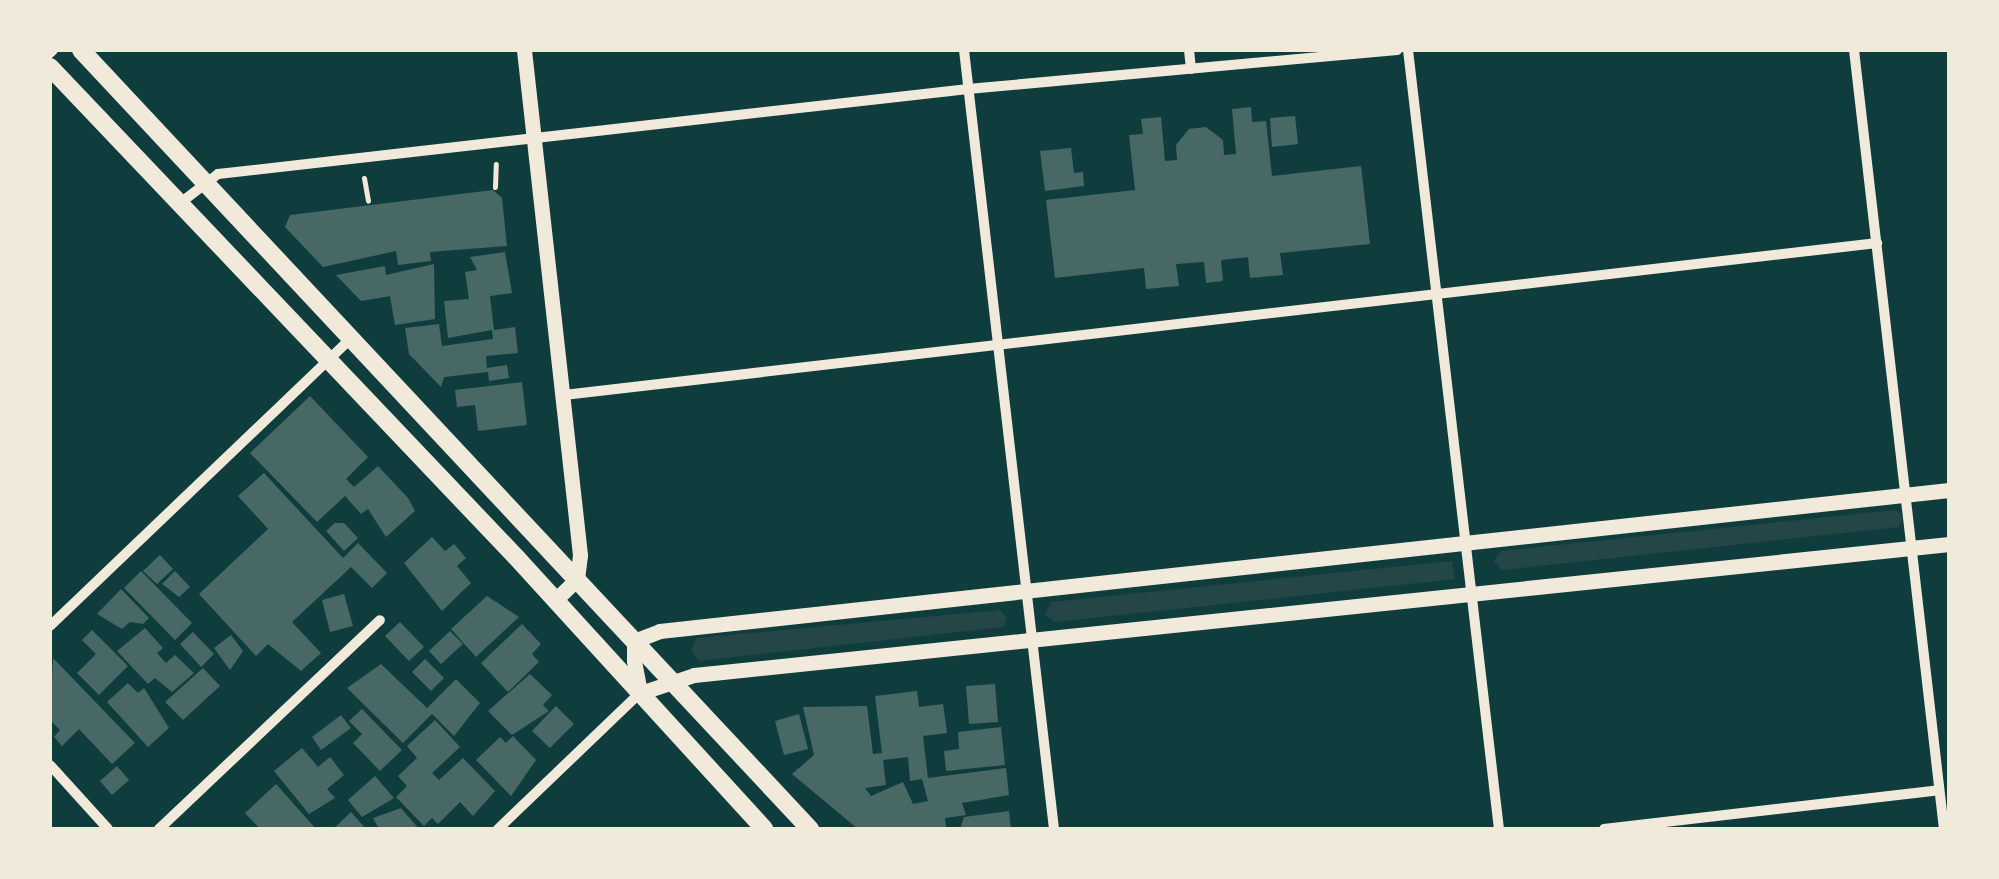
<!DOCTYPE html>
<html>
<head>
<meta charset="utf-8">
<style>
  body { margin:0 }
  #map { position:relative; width:1999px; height:879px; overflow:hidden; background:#0f3d3e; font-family:Bitter,serif }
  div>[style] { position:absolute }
  .green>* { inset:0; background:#244646 }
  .building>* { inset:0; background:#486865 }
  .path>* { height:5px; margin:-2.5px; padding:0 2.5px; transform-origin:2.5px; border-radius:2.5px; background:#f1e9da }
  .minor>* { height:10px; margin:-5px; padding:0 5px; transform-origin:5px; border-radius:5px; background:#f1e9da }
  .tertiary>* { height:15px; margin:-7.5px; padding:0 7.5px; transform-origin:7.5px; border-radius:7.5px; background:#f1e9da }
  .secondary>* { height:18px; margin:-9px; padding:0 9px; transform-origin:9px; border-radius:9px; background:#f1e9da }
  span { translate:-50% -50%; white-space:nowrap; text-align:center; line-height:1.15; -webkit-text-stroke:10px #f1e9da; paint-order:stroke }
  .frame { position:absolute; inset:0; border:52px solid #f1e9da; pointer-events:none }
</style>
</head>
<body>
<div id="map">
  <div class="green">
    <i style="clip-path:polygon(1896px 510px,1903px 518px,1899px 527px,1502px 570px,1494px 561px,1501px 551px)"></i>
    <i style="clip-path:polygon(1452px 561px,1455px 579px,1055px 622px,1045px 615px,1051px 602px)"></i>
    <i style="clip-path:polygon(1000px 610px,1007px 618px,1003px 627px,699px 661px,691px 650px,697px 638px)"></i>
  </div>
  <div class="building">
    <i style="clip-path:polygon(1251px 107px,1252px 122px,1266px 121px,1272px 176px,1361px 166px,1370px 244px,1280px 253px,1283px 275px,1250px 278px,1248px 257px,1221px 260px,1223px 281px,1206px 283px,1204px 262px,1176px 264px,1179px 286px,1146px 289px,1144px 268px,1055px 278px,1046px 200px,1135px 190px,1129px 135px,1143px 134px,1141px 119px,1161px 117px,1165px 161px,1177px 160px,1176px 145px,1189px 129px,1206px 127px,1223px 140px,1224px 155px,1236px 154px,1232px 109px)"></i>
    <i style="clip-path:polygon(1295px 116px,1298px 144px,1272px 147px,1270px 118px)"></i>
    <i style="clip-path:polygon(1071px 148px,1074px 173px,1083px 172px,1084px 186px,1045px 191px,1040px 151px)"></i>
    <i style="clip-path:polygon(493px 190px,502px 198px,507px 246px,430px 252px,431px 261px,398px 265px,396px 251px,323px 267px,285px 227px,290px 215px)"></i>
    <i style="clip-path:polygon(505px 252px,512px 293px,490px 296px,494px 330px,515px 327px,518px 353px,486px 356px,487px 368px,507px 365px,509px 378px,489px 381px,488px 372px,444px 377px,441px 387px,409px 354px,405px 328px,439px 324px,442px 346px,493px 339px,492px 330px,448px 338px,444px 301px,469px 299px,465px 272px,477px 270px,470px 257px)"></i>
    <i style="clip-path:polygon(434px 264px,435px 319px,395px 325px,390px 296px,361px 301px,336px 275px,385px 266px,386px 275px)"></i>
    <i style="clip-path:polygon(522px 382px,527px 425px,478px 431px,475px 405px,457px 407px,455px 390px)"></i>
    <i style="clip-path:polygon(310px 396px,368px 457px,346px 479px,354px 487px,378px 466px,408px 498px,415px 511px,386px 537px,368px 509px,361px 514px,345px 496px,317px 522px,250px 453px)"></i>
    <i style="clip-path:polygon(264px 473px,343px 558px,358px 543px,387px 573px,372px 588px,351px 567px,292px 622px,321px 653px,301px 671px,268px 644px,256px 656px,199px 594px,268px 529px,238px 496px)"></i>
    <i style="clip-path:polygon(335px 523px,344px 523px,358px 538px,344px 551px,326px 531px)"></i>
    <i style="clip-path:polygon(432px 537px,445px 551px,454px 544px,466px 558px,457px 566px,471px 583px,442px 611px,404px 563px)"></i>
    <i style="clip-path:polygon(160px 555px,173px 569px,157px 584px,143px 571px)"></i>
    <i style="clip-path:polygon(141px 571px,192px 623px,175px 640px,124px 588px)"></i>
    <i style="clip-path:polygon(175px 571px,190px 587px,179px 597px,162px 584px)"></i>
    <i style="clip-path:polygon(121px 589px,149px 618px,143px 624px,130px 622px,122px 629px,97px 614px)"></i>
    <i style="clip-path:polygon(344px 594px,353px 626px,330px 632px,322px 600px)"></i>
    <i style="clip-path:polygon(487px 596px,519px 617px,476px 657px,451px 629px)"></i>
    <i style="clip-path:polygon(400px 622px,424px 647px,409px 661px,385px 636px)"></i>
    <i style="clip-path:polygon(522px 624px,541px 644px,532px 654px,539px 662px,508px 692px,481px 663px)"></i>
    <i style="clip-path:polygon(145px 628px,163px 648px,157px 653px,166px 663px,175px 655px,194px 673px,172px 692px,155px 678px,148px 684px,117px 651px)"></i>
    <i style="clip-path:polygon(92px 630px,128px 666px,99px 695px,77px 673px,96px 654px,82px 640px)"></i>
    <i style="clip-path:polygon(450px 631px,463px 644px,441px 664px,429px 651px)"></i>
    <i style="clip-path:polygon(193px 632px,214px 654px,201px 667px,180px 644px)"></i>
    <i style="clip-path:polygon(231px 635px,243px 651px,230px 670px,214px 648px)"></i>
    <i style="clip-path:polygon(53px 658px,135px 743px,112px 764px,79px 729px,62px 746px,54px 737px,60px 730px,50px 720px)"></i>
    <i style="clip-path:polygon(425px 659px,444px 678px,431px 691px,412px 672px)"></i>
    <i style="clip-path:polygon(381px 664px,427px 708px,456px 679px,480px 703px,454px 736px,432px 714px,403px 743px,347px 688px)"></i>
    <i style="clip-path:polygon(203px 668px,220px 686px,183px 720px,165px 702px)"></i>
    <i style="clip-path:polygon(530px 674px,552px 695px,543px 705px,549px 711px,512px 735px,488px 711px)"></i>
    <i style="clip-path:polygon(128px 683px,138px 693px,144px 688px,169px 728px,148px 747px,107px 702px)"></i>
    <i style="clip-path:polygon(995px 684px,998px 722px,969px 724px,966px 686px)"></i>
    <i style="clip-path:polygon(evenodd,917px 691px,919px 707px,943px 704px,947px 733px,923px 736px,928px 778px,1006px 768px,1009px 795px,962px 803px,966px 815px,945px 818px,946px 829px,858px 829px,792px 774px,814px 755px,803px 707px,867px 706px,873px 754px,882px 753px,875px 696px,917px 691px,908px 757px,910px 781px,922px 779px,928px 801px,913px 804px,903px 782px,871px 796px,865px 788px,886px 785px,883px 760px,908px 757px)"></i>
    <i style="clip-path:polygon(556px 706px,574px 724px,550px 748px,532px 731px)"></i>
    <i style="clip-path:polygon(362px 709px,402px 750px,380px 771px,353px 743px,362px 734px,349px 721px)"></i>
    <i style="clip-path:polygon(799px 714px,808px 749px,784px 755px,775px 721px)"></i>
    <i style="clip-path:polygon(341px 715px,351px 728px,321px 750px,312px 737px)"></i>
    <i style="clip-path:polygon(435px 720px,460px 747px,432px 773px,439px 780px,463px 758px,495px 791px,473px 816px,460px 802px,438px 824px,432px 818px,424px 826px,396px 797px,407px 786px,398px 776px,417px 758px,407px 746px)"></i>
    <i style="clip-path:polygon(1001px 727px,1005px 765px,946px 771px,944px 751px,959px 749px,958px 732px)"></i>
    <i style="clip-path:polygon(513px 736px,536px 760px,511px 796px,476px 760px,500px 737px,506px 743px)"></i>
    <i style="clip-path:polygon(302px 748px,318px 767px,330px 757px,344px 775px,327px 789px,335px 798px,309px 814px,274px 771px)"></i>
    <i style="clip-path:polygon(117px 766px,129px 780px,112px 795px,100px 781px)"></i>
    <i style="clip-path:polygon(375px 776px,394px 798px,362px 817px,348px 800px)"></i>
    <i style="clip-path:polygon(276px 784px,316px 829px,260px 829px,245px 813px)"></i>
    <i style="clip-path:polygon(401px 808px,419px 829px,379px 829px,373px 818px)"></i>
    <i style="clip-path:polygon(1009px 811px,1011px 829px,960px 829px,964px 817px)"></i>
    <i style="clip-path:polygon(351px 812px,366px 829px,333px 829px)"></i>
  </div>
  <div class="path">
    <i style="left:364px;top:178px;width:23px;rotate:80deg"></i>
    <i style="left:495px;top:187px;width:23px;rotate:-88deg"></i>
  </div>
  <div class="minor">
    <i style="left:964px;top:50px;width:784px;rotate:83.41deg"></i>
    <i style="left:1189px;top:50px;width:19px;rotate:84deg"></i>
    <i style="left:1408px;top:50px;width:784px;rotate:83.34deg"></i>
    <i style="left:1854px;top:50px;width:784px;rotate:83.41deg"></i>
    <i style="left:50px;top:53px;width:4px;rotate:-45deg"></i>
    <i style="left:179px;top:204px;width:49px;rotate:-37.6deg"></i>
    <i style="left:218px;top:174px;width:755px;rotate:-6.47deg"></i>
    <i style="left:968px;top:89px;width:431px;rotate:-5.2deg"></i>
    <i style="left:564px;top:395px;width:1322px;rotate:-6.6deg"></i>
    <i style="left:50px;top:626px;width:417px;rotate:-43.7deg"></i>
    <i style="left:50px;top:765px;width:86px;rotate:47.8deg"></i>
    <i style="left:159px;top:829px;width:304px;rotate:-43.4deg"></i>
    <i style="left:498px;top:829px;width:197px;rotate:-43.8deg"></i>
    <i style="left:1604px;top:829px;width:337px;rotate:-6.6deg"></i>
  </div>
  <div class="tertiary">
    <i style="left:524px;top:50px;width:508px;rotate:83.67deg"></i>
    <i style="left:580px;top:555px;width:24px;rotate:97deg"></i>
    <i style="left:577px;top:579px;width:30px;rotate:136deg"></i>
    <i style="left:1949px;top:490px;width:1297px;rotate:173.76deg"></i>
    <i style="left:660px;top:631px;width:28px;rotate:159deg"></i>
    <i style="left:634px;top:641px;width:20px;rotate:90deg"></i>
    <i style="left:634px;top:661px;width:33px;rotate:79deg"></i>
    <i style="left:640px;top:693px;width:57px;rotate:-18.4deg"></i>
    <i style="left:694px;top:675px;width:1262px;rotate:-5.96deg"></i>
  </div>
  <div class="secondary">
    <i style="left:81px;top:50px;width:1067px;rotate:46.9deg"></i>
    <i style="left:50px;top:67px;width:676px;rotate:46.44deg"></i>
    <i style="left:516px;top:557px;width:368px;rotate:47.6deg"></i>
  </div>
  <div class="frame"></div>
</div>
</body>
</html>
